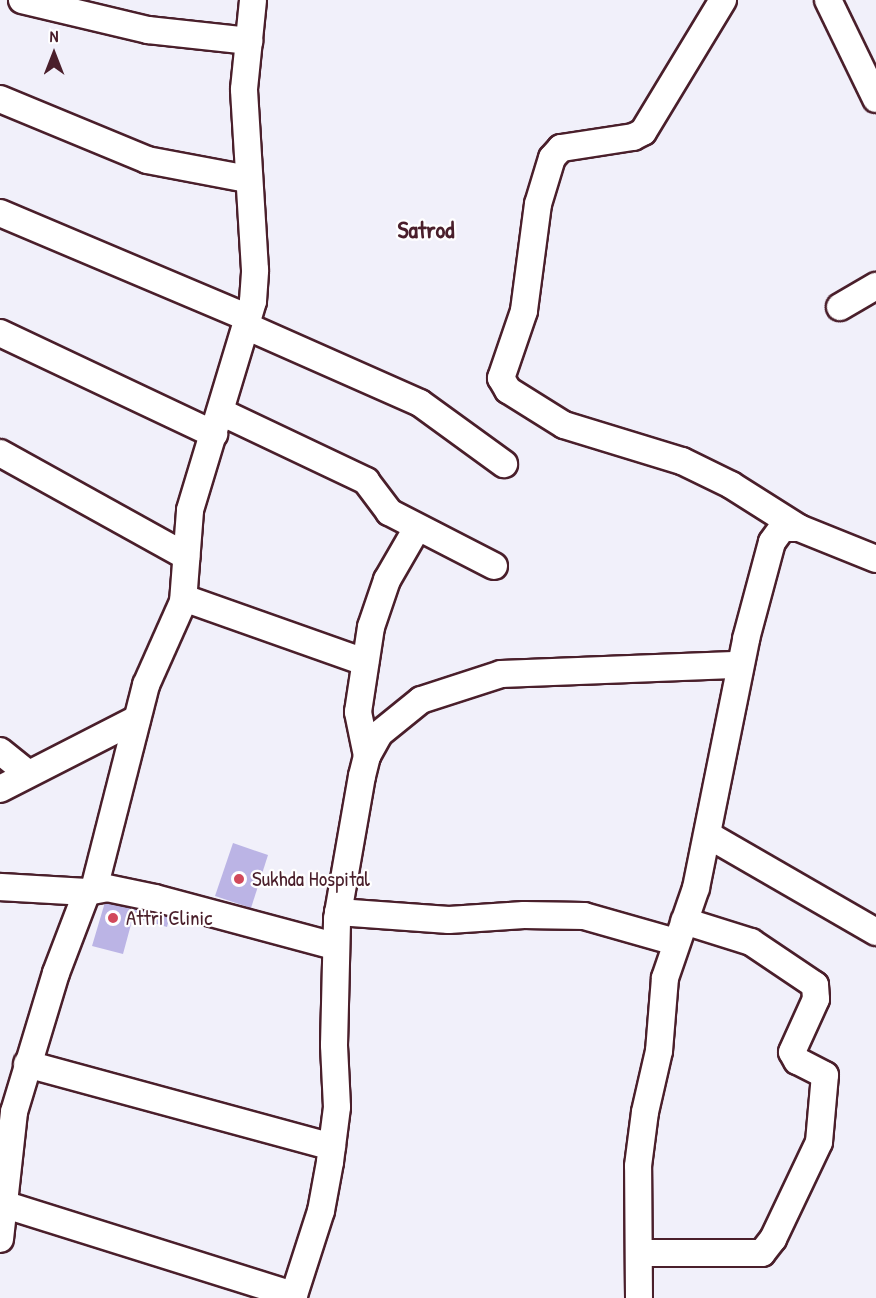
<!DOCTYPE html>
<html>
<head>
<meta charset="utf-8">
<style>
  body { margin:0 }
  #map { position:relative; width:876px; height:1298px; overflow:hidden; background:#f1f0fa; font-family:"Patrick Hand",sans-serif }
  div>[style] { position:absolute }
  .building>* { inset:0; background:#bbb4e5 }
  .roads { filter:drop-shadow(2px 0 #4a1f2b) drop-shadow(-2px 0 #4a1f2b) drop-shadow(0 2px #4a1f2b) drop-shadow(0 -2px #4a1f2b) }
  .minor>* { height:26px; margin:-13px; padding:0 13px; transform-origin:13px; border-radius:13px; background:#fff }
  .dots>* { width:16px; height:16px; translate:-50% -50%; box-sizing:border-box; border:3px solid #fff; border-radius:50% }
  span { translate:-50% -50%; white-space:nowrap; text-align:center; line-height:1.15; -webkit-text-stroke:4.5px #fff; paint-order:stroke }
  .poi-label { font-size:21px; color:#4a1f2b }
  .left { translate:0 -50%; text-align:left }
  .quarter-label { font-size:24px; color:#4a1f2b; font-weight:700 }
  .north { position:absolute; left:24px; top:24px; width:60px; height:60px; -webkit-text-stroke:4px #fff; paint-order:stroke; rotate:0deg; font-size:16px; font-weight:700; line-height:24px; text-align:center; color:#4a1f2b }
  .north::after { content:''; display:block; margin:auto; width:21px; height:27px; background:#4a1f2b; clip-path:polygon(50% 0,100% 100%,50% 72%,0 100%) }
</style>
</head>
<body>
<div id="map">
  <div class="building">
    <i style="clip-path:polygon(233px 843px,268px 855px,251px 908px,215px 896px)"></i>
    <i style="clip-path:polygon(108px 892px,172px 909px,167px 927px,133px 917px,123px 954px,92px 946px)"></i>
  </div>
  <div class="roads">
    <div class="minor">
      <i style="left:22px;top:0;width:130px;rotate:13.4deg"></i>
      <i style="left:148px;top:30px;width:102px;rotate:6.2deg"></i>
      <i style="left:723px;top:0;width:154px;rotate:121.2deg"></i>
      <i style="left:643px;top:132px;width:11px;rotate:153deg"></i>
      <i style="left:633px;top:137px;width:73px;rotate:171.3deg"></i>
      <i style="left:561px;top:148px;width:13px;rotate:132deg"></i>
      <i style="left:552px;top:158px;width:48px;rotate:106.9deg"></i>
      <i style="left:538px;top:204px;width:108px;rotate:97.5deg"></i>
      <i style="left:524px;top:311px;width:71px;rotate:108.9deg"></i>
      <i style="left:501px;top:378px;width:14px;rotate:60deg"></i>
      <i style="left:508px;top:390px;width:66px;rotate:32deg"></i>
      <i style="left:564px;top:425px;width:123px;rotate:17deg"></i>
      <i style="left:682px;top:461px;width:55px;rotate:26.1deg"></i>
      <i style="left:731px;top:485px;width:80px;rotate:32.3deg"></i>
      <i style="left:828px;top:0;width:110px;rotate:64.1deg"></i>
      <i style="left:0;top:99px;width:159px;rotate:22.5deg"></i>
      <i style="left:147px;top:160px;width:103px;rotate:10.7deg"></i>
      <i style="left:0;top:213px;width:269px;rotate:22.9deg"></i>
      <i style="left:840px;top:307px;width:42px;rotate:-30.3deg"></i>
      <i style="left:246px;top:326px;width:190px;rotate:23.9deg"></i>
      <i style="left:420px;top:403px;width:104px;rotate:36deg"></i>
      <i style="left:0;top:333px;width:237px;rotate:25.3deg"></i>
      <i style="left:221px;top:412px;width:161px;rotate:25.4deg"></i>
      <i style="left:366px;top:481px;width:39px;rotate:53deg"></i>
      <i style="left:389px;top:512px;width:118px;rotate:27.2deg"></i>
      <i style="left:0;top:453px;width:213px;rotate:29deg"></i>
      <i style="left:184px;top:598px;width:192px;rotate:19.5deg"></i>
      <i style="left:0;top:751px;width:36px;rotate:39deg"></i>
      <i style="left:367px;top:756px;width:45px;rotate:-101.6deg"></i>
      <i style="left:358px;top:712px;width:86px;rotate:-81.3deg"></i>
      <i style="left:371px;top:627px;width:50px;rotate:-71.2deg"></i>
      <i style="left:387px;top:580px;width:60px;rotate:-60deg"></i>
      <i style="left:0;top:789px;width:154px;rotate:-27.1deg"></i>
      <i style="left:708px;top:835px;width:194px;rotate:30deg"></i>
      <i style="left:0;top:887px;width:87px;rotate:3.3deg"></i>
      <i style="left:94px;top:889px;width:211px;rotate:-75.7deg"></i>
      <i style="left:146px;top:685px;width:91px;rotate:-66deg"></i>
      <i style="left:183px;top:602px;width:92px;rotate:-85.6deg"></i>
      <i style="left:190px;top:510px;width:218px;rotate:-73.2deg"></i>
      <i style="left:253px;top:301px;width:31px;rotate:-86deg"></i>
      <i style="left:255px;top:270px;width:181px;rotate:-93.5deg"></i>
      <i style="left:244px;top:89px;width:89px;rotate:-84.2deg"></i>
      <i style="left:338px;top:912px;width:111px;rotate:4.1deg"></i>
      <i style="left:449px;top:920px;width:75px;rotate:-3.8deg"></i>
      <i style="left:524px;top:915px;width:60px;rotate:1deg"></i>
      <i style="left:584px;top:916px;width:96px;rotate:15.8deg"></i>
      <i style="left:27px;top:1064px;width:316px;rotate:15.2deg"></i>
      <i style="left:6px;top:1205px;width:302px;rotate:17.4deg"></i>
      <i style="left:0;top:1239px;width:128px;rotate:-83.7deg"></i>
      <i style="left:14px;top:1112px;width:145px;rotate:-73.2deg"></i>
      <i style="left:56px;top:973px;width:87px;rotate:-69.1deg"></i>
      <i style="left:87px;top:892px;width:20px;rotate:-11deg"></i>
      <i style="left:107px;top:888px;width:49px;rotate:11.8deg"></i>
      <i style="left:155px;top:898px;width:185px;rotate:15deg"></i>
      <i style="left:639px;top:1253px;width:123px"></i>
      <i style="left:762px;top:1253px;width:18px;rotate:-52deg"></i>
      <i style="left:773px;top:1239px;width:107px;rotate:-64.6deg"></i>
      <i style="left:819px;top:1142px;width:67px;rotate:-84.9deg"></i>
      <i style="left:825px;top:1075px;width:31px;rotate:-153deg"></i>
      <i style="left:797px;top:1061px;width:10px;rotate:-119deg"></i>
      <i style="left:792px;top:1052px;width:58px;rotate:-65.6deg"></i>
      <i style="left:816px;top:999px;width:14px;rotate:-94deg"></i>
      <i style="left:815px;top:985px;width:77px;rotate:-146.1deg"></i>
      <i style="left:751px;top:942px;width:70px;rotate:-162.6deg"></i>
      <i style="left:293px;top:1298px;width:91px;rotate:-72.2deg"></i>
      <i style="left:321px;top:1211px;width:50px;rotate:-79.6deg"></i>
      <i style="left:330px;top:1162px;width:55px;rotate:-82.7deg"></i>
      <i style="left:337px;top:1107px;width:62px;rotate:-92.8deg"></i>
      <i style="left:334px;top:1045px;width:126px;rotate:-88.6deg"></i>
      <i style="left:337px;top:919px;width:145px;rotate:-80.1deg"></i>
      <i style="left:362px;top:776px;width:21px;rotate:-76deg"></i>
      <i style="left:367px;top:756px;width:25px;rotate:-61deg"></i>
      <i style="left:379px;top:734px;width:54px;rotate:-39deg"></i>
      <i style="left:421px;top:700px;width:84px;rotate:-18deg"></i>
      <i style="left:501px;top:674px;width:239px;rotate:-2.2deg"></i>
      <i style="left:639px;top:1298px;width:132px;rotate:-90.4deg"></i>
      <i style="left:638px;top:1166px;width:54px;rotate:-82.6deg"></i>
      <i style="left:645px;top:1112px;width:63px;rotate:-77.1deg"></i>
      <i style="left:659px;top:1051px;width:73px;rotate:-85.3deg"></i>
      <i style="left:665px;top:978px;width:95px;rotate:-71deg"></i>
      <i style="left:696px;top:888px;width:254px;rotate:-78.6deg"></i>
      <i style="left:746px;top:639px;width:100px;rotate:-75deg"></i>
      <i style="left:772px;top:542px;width:17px;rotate:-54deg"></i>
      <i style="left:782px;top:528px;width:17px"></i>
      <i style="left:799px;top:528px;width:83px;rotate:21.9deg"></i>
    </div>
  </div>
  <div class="dots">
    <i style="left:239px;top:879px;background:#d1495b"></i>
    <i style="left:113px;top:918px;background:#d1495b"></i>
  </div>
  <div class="poi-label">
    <span class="left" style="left:252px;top:879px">Sukhda Hospital</span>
    <span class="left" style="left:126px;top:918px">Attri Clinic</span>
  </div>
  <div class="quarter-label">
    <span style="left:426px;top:230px">Satrod</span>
  </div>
  <div class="north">N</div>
</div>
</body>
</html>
